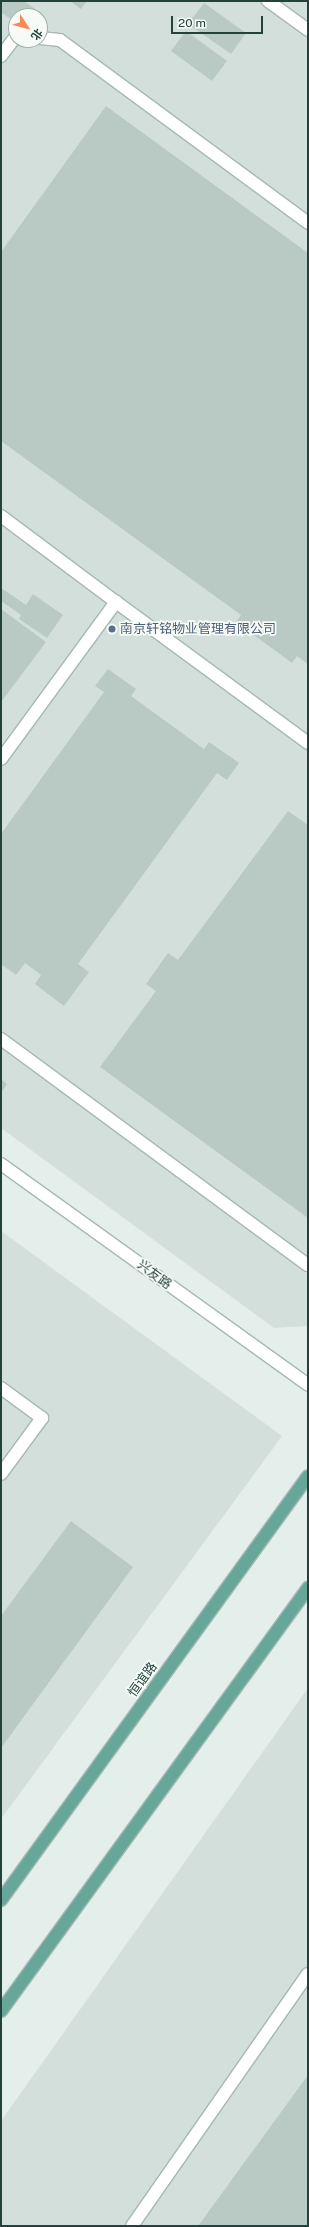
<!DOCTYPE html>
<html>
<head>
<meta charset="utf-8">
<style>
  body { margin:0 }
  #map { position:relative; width:309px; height:2227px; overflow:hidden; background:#e4efeb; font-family:"Public Sans","Noto Sans SC",sans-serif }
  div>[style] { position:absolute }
  .built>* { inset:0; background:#d2dfda }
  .building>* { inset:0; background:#b9cac4 }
  .roads { filter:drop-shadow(1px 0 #a6b8b3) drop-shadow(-1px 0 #a6b8b3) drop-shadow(0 1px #a6b8b3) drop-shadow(0 -1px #a6b8b3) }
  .minor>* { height:12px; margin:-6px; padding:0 6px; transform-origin:6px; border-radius:6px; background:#fff }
  .major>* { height:12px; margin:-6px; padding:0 6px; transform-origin:6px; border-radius:6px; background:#66a79a }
  .dots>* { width:11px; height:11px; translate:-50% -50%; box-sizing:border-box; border:2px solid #f6fbf8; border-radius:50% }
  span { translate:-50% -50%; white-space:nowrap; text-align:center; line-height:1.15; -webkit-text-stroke:3.5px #f6fbf8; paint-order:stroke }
  .service-label { font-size:13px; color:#4e5e75 }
  .left { translate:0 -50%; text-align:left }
  .street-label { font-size:13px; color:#22423b }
  .frame { position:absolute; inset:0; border:2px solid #22423b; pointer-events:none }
  .north { position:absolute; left:8px; top:8px; width:40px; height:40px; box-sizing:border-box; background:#f6fbf8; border:1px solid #a1b1ac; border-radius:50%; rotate:126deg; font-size:11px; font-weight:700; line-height:16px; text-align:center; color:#22423b }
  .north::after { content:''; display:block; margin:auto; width:14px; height:18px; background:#fb8856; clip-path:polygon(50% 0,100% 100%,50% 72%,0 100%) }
  .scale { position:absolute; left:171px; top:16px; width:92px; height:18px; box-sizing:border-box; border:2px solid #22423b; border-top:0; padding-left:5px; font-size:12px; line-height:14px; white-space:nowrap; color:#22423b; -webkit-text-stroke:3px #f6fbf8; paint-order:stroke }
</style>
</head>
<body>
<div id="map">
  <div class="built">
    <i style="clip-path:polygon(evenodd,1px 1px,308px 1px,308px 1326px,274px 1328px,1px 1128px,1px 1px,16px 16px,40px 16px,40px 40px,16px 40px,16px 16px)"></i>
    <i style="clip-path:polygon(1px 1231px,282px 1436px,1px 1819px)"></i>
    <i style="clip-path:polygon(308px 1688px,308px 2226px,1px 2226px,1px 2121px)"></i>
  </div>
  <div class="building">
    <i style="clip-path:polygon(1px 1px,24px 1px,39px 12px,35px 16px,16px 16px,16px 23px,1px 12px)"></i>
    <i style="clip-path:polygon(70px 1px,87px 1px,81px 9px)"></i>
    <i style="clip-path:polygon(204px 3px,246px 33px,231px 54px,188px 24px)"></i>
    <i style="clip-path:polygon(186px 31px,227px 61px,212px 81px,171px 51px)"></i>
    <i style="clip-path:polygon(106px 106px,308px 253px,308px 664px,297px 656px,292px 663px,236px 622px,241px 615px,1px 441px,1px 252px)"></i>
    <i style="clip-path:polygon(1px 588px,26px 605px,33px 594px,63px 615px,47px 638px,19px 619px,21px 615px,1px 601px)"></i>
    <i style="clip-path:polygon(1px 609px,46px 642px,1px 702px)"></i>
    <i style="clip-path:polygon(108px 669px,136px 689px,131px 696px,204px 749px,209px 742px,239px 763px,227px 780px,217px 773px,78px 964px,89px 972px,64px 1006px,35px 984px,41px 975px,25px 963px,16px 975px,1px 964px,1px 834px,104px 692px,95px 686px)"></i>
    <i style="clip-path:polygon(288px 811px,308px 825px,308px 1218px,100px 1067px,156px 991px,146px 984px,168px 953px,178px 960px)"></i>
    <i style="clip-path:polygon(1px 1079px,7px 1084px,1px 1093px)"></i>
    <i style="clip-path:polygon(71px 1521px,133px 1567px,1px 1748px,1px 1616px)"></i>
    <i style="clip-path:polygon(308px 2075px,308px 2226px,198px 2226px)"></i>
  </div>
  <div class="roads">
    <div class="minor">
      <i style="left:268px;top:1px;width:49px;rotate:35.9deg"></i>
      <i style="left:40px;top:38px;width:20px;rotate:6deg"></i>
      <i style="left:60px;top:40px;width:308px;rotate:36.4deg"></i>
      <i style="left:1px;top:56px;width:25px;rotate:-53deg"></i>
      <i style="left:1px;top:516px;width:144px;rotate:36.8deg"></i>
      <i style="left:1px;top:759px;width:195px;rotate:-53.8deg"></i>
      <i style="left:116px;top:602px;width:238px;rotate:36.3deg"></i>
      <i style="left:1px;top:1039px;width:381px;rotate:36.4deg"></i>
      <i style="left:1px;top:1164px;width:378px;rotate:35.7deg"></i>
      <i style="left:1px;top:1388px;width:51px;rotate:36.2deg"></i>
      <i style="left:42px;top:1418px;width:69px;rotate:126.2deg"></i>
      <i style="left:132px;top:2226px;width:307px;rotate:-55.1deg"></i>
    </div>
    <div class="major">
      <i style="left:1px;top:1900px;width:523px;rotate:-54.09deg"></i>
      <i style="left:1px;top:2011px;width:523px;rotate:-54.03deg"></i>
    </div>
  </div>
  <div class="dots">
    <i style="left:112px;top:629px;background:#5c6f8a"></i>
  </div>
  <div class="service-label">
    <span class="left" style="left:120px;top:629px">南京轩铭物业管理有限公司</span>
  </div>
  <div class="street-label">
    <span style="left:154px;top:1275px;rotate:36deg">兴友路</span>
    <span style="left:143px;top:1680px;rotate:-54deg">恒谊路</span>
  </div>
  <div class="frame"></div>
  <div class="north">北</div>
  <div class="scale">20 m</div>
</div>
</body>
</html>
